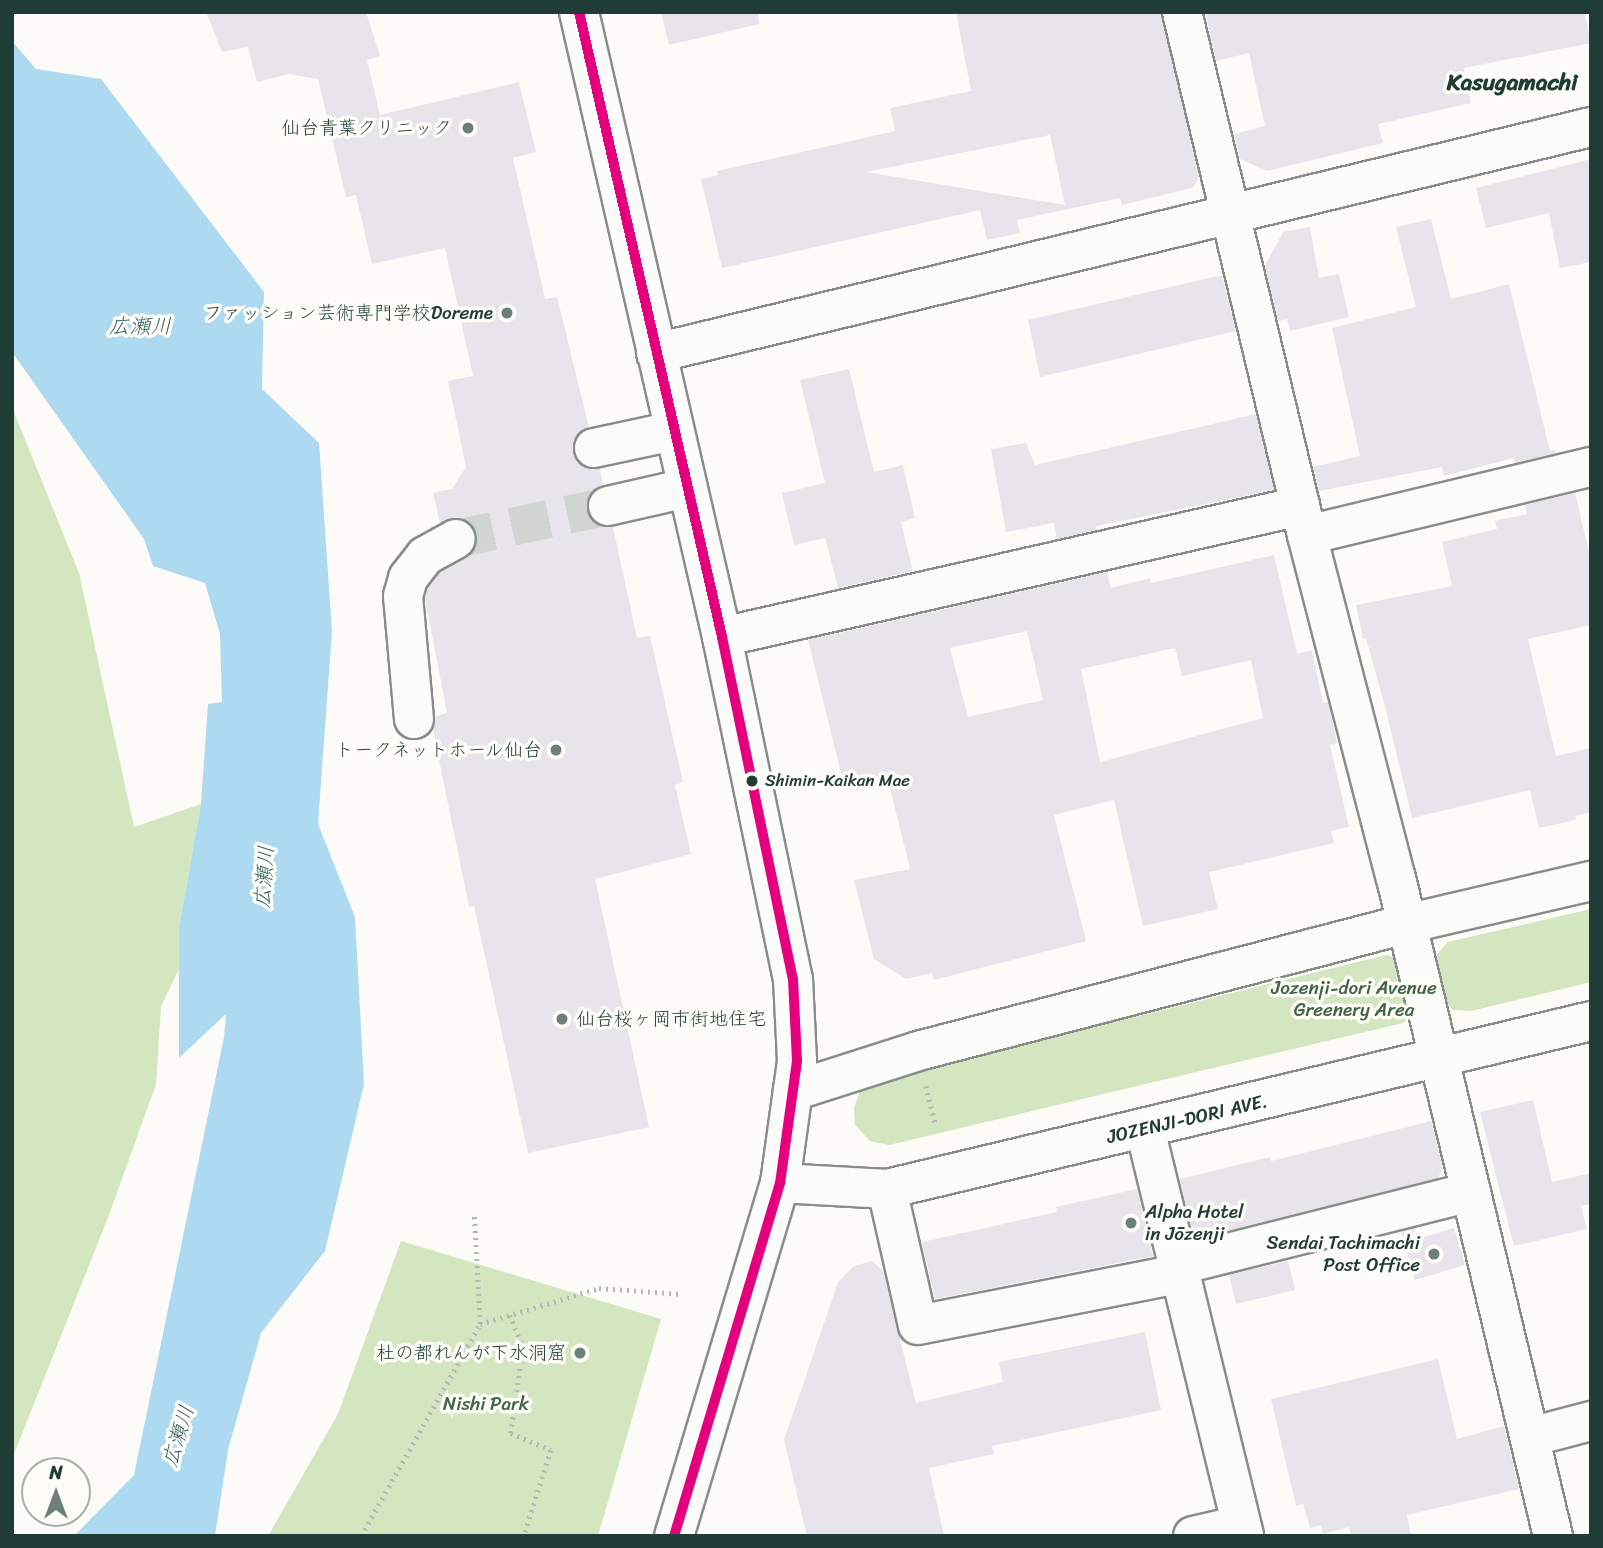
<!DOCTYPE html>
<html>
<head>
<meta charset="utf-8">
<style>
  body { margin:0 }
  #map { position:relative; width:1603px; height:1548px; overflow:hidden; background:#fcfbf8; font-family:Sriracha,"Klee One",sans-serif }
  div>[style] { position:absolute }
  .green>* { inset:0; background:#d3e6bf }
  .water>* { inset:0; background:#addaf0 }
  .building>* { inset:0; background:#e7e4ec }
  .minor-tunnel>* { height:38px; margin-top:-19px; transform-origin:0; background:repeating-linear-gradient(90deg,#d0d5d1 0 38px,transparent 0 57px) }
  .path>* { height:4.5px; margin-top:-2.25px; transform-origin:0; background:repeating-linear-gradient(90deg,#b5b8b6 0 2px,transparent 0 7px) }
  .roads { filter:drop-shadow(2px 0 #888d8a) drop-shadow(-2px 0 #888d8a) drop-shadow(0 2px #888d8a) drop-shadow(0 -2px #888d8a) }
  .minor>* { height:38px; margin:-19px; padding:0 19px; transform-origin:19px; border-radius:19px; background:#fbfbf9 }
  .bus-1>* { height:10px; margin:-5px; padding:0 5px; transform-origin:5px; border-radius:5px; background:#e5007d }
  .dots>* { width:19px; height:19px; translate:-50% -50%; box-sizing:border-box; border:4px solid #fdfcf7; border-radius:50% }
  span { translate:-50% -50%; white-space:nowrap; text-align:center; line-height:1.15; -webkit-text-stroke:7px #fdfcf7; paint-order:stroke }
  .bus-label { font-size:17px; color:#1f3d34 }
  .left { translate:0 -50%; text-align:left }
  .poi-label { font-size:19px; color:#1f3d34 }
  .right { translate:-100% -50%; text-align:right }
  .park-label { font-size:19px; color:#44634b }
  .street-label { font-size:19px; color:#1f3d34 }
  .water-label { font-size:21px; color:#3a6162; font-style:italic }
  .quarter-label { font-size:23px; color:#1f3d34; font-weight:700 }
  .frame { position:absolute; inset:0; border:14px solid #1f3d34; pointer-events:none }
  .north { position:absolute; left:21px; top:1457px; width:70px; height:70px; box-sizing:border-box; background:#fdfcf7; border:2px solid #a4b0a9; border-radius:50%; rotate:0deg; font-size:19px; font-weight:700; line-height:28px; text-align:center; color:#1f3d34 }
  .north::after { content:''; display:block; margin:auto; width:24px; height:32px; background:#6c8079; clip-path:polygon(50% 0,100% 100%,50% 72%,0 100%) }
</style>
</head>
<body>
<div id="map">
  <div class="green">
    <i style="clip-path:polygon(12px 407px,79px 573px,134px 827px,201px 804px,179px 927px,180px 967px,161px 1006px,156px 1084px,109px 1215px,12px 1459px)"></i>
    <i style="clip-path:polygon(1591px 909px,1591px 982px,1471px 1011px,1453px 1010px,1440px 996px,1435px 972px,1437px 954px,1448px 942px)"></i>
    <i style="clip-path:polygon(1386px 955px,1399px 959px,1412px 1013px,1403px 1023px,889px 1145px,870px 1141px,855px 1125px,854px 1108px,860px 1091px,871px 1082px)"></i>
    <i style="clip-path:polygon(401px 1241px,661px 1319px,598px 1536px,268px 1536px,338px 1414px)"></i>
  </div>
  <div class="water">
    <i style="clip-path:polygon(12px 41px,36px 69px,101px 79px,264px 292px,262px 389px,319px 443px,332px 631px,318px 824px,355px 917px,364px 1084px,325px 1251px,261px 1333px,228px 1450px,215px 1536px,74px 1536px,134px 1475px,224px 1037px,226px 1014px,179px 1058px,179px 927px,201px 804px,208px 704px,222px 702px,220px 634px,205px 583px,153px 566px,144px 539px,12px 352px)"></i>
  </div>
  <div class="building">
    <i style="clip-path:polygon(206px 12px,366px 12px,380px 56px,367px 60px,380px 115px,519px 82px,536px 152px,513px 158px,545px 299px,557px 297px,589px 427px,579px 432px,573px 441px,573px 453px,578px 463px,587px 469px,600px 469px,603px 485px,594px 490px,587px 499px,587px 512px,592px 521px,601px 527px,613px 527px,637px 638px,650px 636px,683px 782px,675px 785px,691px 854px,595px 879px,649px 1127px,528px 1153px,474px 906px,469px 907px,433px 730px,436px 716px,447px 713px,425px 598px,428px 588px,440px 573px,467px 558px,474px 551px,478px 540px,475px 528px,467px 520px,456px 517px,440px 523px,433px 493px,452px 489px,466px 467px,448px 381px,473px 376px,445px 248px,372px 264px,356px 195px,346px 197px,318px 79px,289px 74px,257px 82px,248px 47px,222px 52px)"></i>
    <i style="clip-path:polygon(661px 12px,758px 12px,759px 24px,669px 45px)"></i>
    <i style="clip-path:polygon(evenodd,956px 12px,1161px 12px,1199px 178px,1192px 188px,1122px 205px,1120px 198px,1017px 220px,1020px 233px,987px 240px,980px 210px,722px 268px,701px 179px,718px 175px,717px 171px,895px 131px,890px 108px,971px 91px,956px 12px,1050px 135px,1065px 205px,866px 172px,1050px 135px)"></i>
    <i style="clip-path:polygon(1205px 12px,1584px 12px,1591px 43px,1464px 68px,1471px 103px,1378px 124px,1383px 143px,1267px 171px,1240px 159px,1234px 134px,1265px 126px,1249px 53px,1216px 61px)"></i>
    <i style="clip-path:polygon(1591px 159px,1591px 262px,1560px 268px,1549px 213px,1486px 228px,1476px 188px)"></i>
    <i style="clip-path:polygon(1431px 219px,1451px 299px,1509px 284px,1550px 451px,1555px 450px,1556px 453px,1515px 463px,1514px 458px,1444px 476px,1442px 467px,1319px 491px,1313px 467px,1360px 456px,1332px 328px,1416px 307px,1396px 227px)"></i>
    <i style="clip-path:polygon(1310px 227px,1319px 278px,1339px 274px,1349px 317px,1290px 331px,1287px 319px,1278px 321px,1265px 266px,1283px 232px)"></i>
    <i style="clip-path:polygon(1222px 275px,1236px 331px,1040px 377px,1028px 320px)"></i>
    <i style="clip-path:polygon(849px 369px,874px 472px,903px 465px,915px 518px,901px 522px,913px 571px,838px 588px,825px 538px,794px 545px,782px 493px,825px 483px,800px 380px)"></i>
    <i style="clip-path:polygon(1256px 414px,1274px 490px,1096px 526px,1097px 530px,1057px 539px,1054px 523px,1006px 532px,991px 449px,1026px 443px,1035px 465px)"></i>
    <i style="clip-path:polygon(1575px 493px,1591px 561px,1591px 625px,1528px 639px,1556px 756px,1591px 748px,1591px 812px,1575px 816px,1576px 820px,1539px 828px,1530px 790px,1412px 818px,1386px 710px,1366px 638px,1363px 639px,1356px 605px,1452px 586px,1442px 542px,1497px 529px,1495px 521px,1527px 514px,1525px 505px)"></i>
    <i style="clip-path:polygon(evenodd,1274px 555px,1297px 654px,1312px 650px,1323px 703px,1328px 702px,1337px 743px,1330px 745px,1349px 827px,1331px 831px,1334px 843px,1209px 872px,1218px 909px,1143px 926px,1114px 800px,1054px 815px,1086px 941px,934px 980px,932px 973px,906px 979px,874px 959px,854px 880px,910px 869px,887px 776px,844px 785px,808px 640px,1107px 572px,1111px 588px,1150px 578px,1151px 583px,1274px 555px,1027px 631px,1043px 700px,968px 717px,950px 648px,1027px 631px,1274px 555px,1175px 648px,1182px 676px,1251px 660px,1263px 718px,1100px 762px,1081px 669px,1175px 648px)"></i>
    <i style="clip-path:polygon(1533px 1100px,1552px 1182px,1591px 1173px,1591px 1204px,1581px 1206px,1587px 1229px,1514px 1246px,1480px 1112px)"></i>
    <i style="clip-path:polygon(1431px 1121px,1443px 1168px,1438px 1178px,1194px 1239px,1180px 1179px,1270px 1157px,1271px 1161px)"></i>
    <i style="clip-path:polygon(1137px 1189px,1153px 1256px,935px 1299px,922px 1242px,1057px 1212px,1056px 1207px)"></i>
    <i style="clip-path:polygon(1416px 1228px,1410px 1241px,1454px 1228px,1465px 1265px,1415px 1280px,1401px 1232px)"></i>
    <i style="clip-path:polygon(872px 1261px,883px 1271px,916px 1403px,1003px 1382px,999px 1362px,1145px 1332px,1161px 1410px,992px 1446px,994px 1454px,929px 1468px,944px 1536px,807px 1536px,784px 1440px,838px 1282px,854px 1266px)"></i>
    <i style="clip-path:polygon(1288px 1261px,1295px 1290px,1236px 1304px,1229px 1275px)"></i>
    <i style="clip-path:polygon(1438px 1359px,1457px 1439px,1504px 1426px,1519px 1489px,1407px 1515px,1411px 1536px,1351px 1536px,1349px 1527px,1323px 1534px,1321px 1525px,1310px 1528px,1303px 1504px,1296px 1506px,1271px 1399px)"></i>
  </div>
  <div class="minor-tunnel">
    <i style="left:456px;top:539px;width:156px;rotate:-12.2deg"></i>
  </div>
  <div class="path">
    <i style="left:926px;top:1086px;width:38px;rotate:76deg"></i>
    <i style="left:510px;top:1315px;width:35px;rotate:68deg"></i>
    <i style="left:523px;top:1348px;width:86px;rotate:98deg"></i>
    <i style="left:511px;top:1433px;width:43px;rotate:23deg"></i>
    <i style="left:551px;top:1450px;width:90px;rotate:107.4deg"></i>
    <i style="left:480px;top:1324px;width:124px;rotate:-16.8deg"></i>
    <i style="left:599px;top:1288px;width:83px;rotate:4.1deg"></i>
    <i style="left:361px;top:1536px;width:243px;rotate:-60.7deg"></i>
    <i style="left:480px;top:1324px;width:112px;rotate:-93.1deg"></i>
  </div>
  <div class="roads">
    <div class="minor">
      <i style="left:579px;top:12px;width:641px;rotate:77.11deg"></i>
      <i style="left:722px;top:637px;width:349px;rotate:78.3deg"></i>
      <i style="left:793px;top:979px;width:82px;rotate:87.2deg"></i>
      <i style="left:797px;top:1061px;width:123px;rotate:97.9deg"></i>
      <i style="left:780px;top:1183px;width:369px;rotate:106.7deg"></i>
      <i style="left:1182px;top:12px;width:538px;rotate:76.56deg"></i>
      <i style="left:1307px;top:535px;width:354px;rotate:75.5deg"></i>
      <i style="left:1396px;top:878px;width:676px;rotate:76.58deg"></i>
      <i style="left:656px;top:353px;width:962px;rotate:-13.59deg"></i>
      <i style="left:594px;top:448px;width:82px;rotate:-12deg"></i>
      <i style="left:608px;top:506px;width:81px;rotate:-12.8deg"></i>
      <i style="left:1307px;top:535px;width:292px;rotate:-13.5deg"></i>
      <i style="left:722px;top:637px;width:593px;rotate:-12.77deg"></i>
      <i style="left:414px;top:719px;width:123px;rotate:-95.1deg"></i>
      <i style="left:403px;top:596px;width:19px;rotate:-74deg"></i>
      <i style="left:408px;top:578px;width:28px;rotate:-52deg"></i>
      <i style="left:425px;top:556px;width:35px;rotate:-29deg"></i>
      <i style="left:793px;top:1091px;width:131px;rotate:-17.7deg"></i>
      <i style="left:918px;top:1051px;width:504px;rotate:-14.59deg"></i>
      <i style="left:1406px;top:924px;width:190px;rotate:-13.1deg"></i>
      <i style="left:1145px;top:1129px;width:419px;rotate:76.3deg"></i>
      <i style="left:780px;top:1183px;width:107px;rotate:3.2deg"></i>
      <i style="left:887px;top:1189px;width:724px;rotate:-13.42deg"></i>
      <i style="left:887px;top:1189px;width:139px;rotate:77.2deg"></i>
      <i style="left:918px;top:1325px;width:269px;rotate:-11.1deg"></i>
      <i style="left:1180px;top:1265px;width:300px;rotate:-14.1deg"></i>
      <i style="left:1530px;top:1437px;width:63px;rotate:-14.7deg"></i>
      <i style="left:1193px;top:1536px;width:49px;rotate:-12.9deg"></i>
    </div>
  </div>
  <div class="bus-1">
    <i style="left:579px;top:12px;width:641px;rotate:77.11deg"></i>
    <i style="left:722px;top:637px;width:349px;rotate:78.3deg"></i>
    <i style="left:793px;top:979px;width:82px;rotate:87.2deg"></i>
    <i style="left:797px;top:1061px;width:123px;rotate:97.9deg"></i>
    <i style="left:780px;top:1183px;width:369px;rotate:106.7deg"></i>
  </div>
  <div class="dots">
    <i style="left:468px;top:128px;background:#6c8079"></i>
    <i style="left:507px;top:313px;background:#6c8079"></i>
    <i style="left:556px;top:750px;background:#6c8079"></i>
    <i style="left:752px;top:781px;background:#1f3d34"></i>
    <i style="left:562px;top:1019px;background:#6c8079"></i>
    <i style="left:1131px;top:1223px;background:#6c8079"></i>
    <i style="left:1434px;top:1254px;background:#6c8079"></i>
    <i style="left:580px;top:1353px;background:#6c8079"></i>
  </div>
  <div class="bus-label">
    <span class="left" style="left:765px;top:781px">Shimin-Kaikan Mae</span>
  </div>
  <div class="poi-label">
    <span class="right" style="left:452px;top:128px">仙台青葉クリニック</span>
    <span class="right" style="left:493px;top:313px">ファッション芸術専門学校Doreme</span>
    <span class="right" style="left:542px;top:750px">トークネットホール仙台</span>
    <span class="left" style="left:576px;top:1019px">仙台桜ヶ岡市街地住宅</span>
    <span class="left" style="left:1145px;top:1223px">Alpha Hotel<br>in Jōzenji</span>
    <span class="right" style="left:1420px;top:1254px">Sendai Tachimachi<br>Post Office</span>
    <span class="right" style="left:566px;top:1353px">杜の都れんが下水洞窟</span>
  </div>
  <div class="park-label">
    <span style="left:1354px;top:999px">Jozenji-dori Avenue<br>Greenery Area</span>
    <span style="left:486px;top:1404px">Nishi Park</span>
  </div>
  <div class="street-label">
    <span style="left:1187px;top:1119px;rotate:-13deg">JOZENJI-DORI AVE.</span>
  </div>
  <div class="water-label">
    <span style="left:140px;top:326px">広瀬川</span>
    <span style="left:264px;top:877px;rotate:-86deg">広瀬川</span>
    <span style="left:178px;top:1436px;rotate:-73deg">広瀬川</span>
  </div>
  <div class="quarter-label">
    <span style="left:1512px;top:83px">Kasugamachi</span>
  </div>
  <div class="frame"></div>
  <div class="north">N</div>
</div>
</body>
</html>
